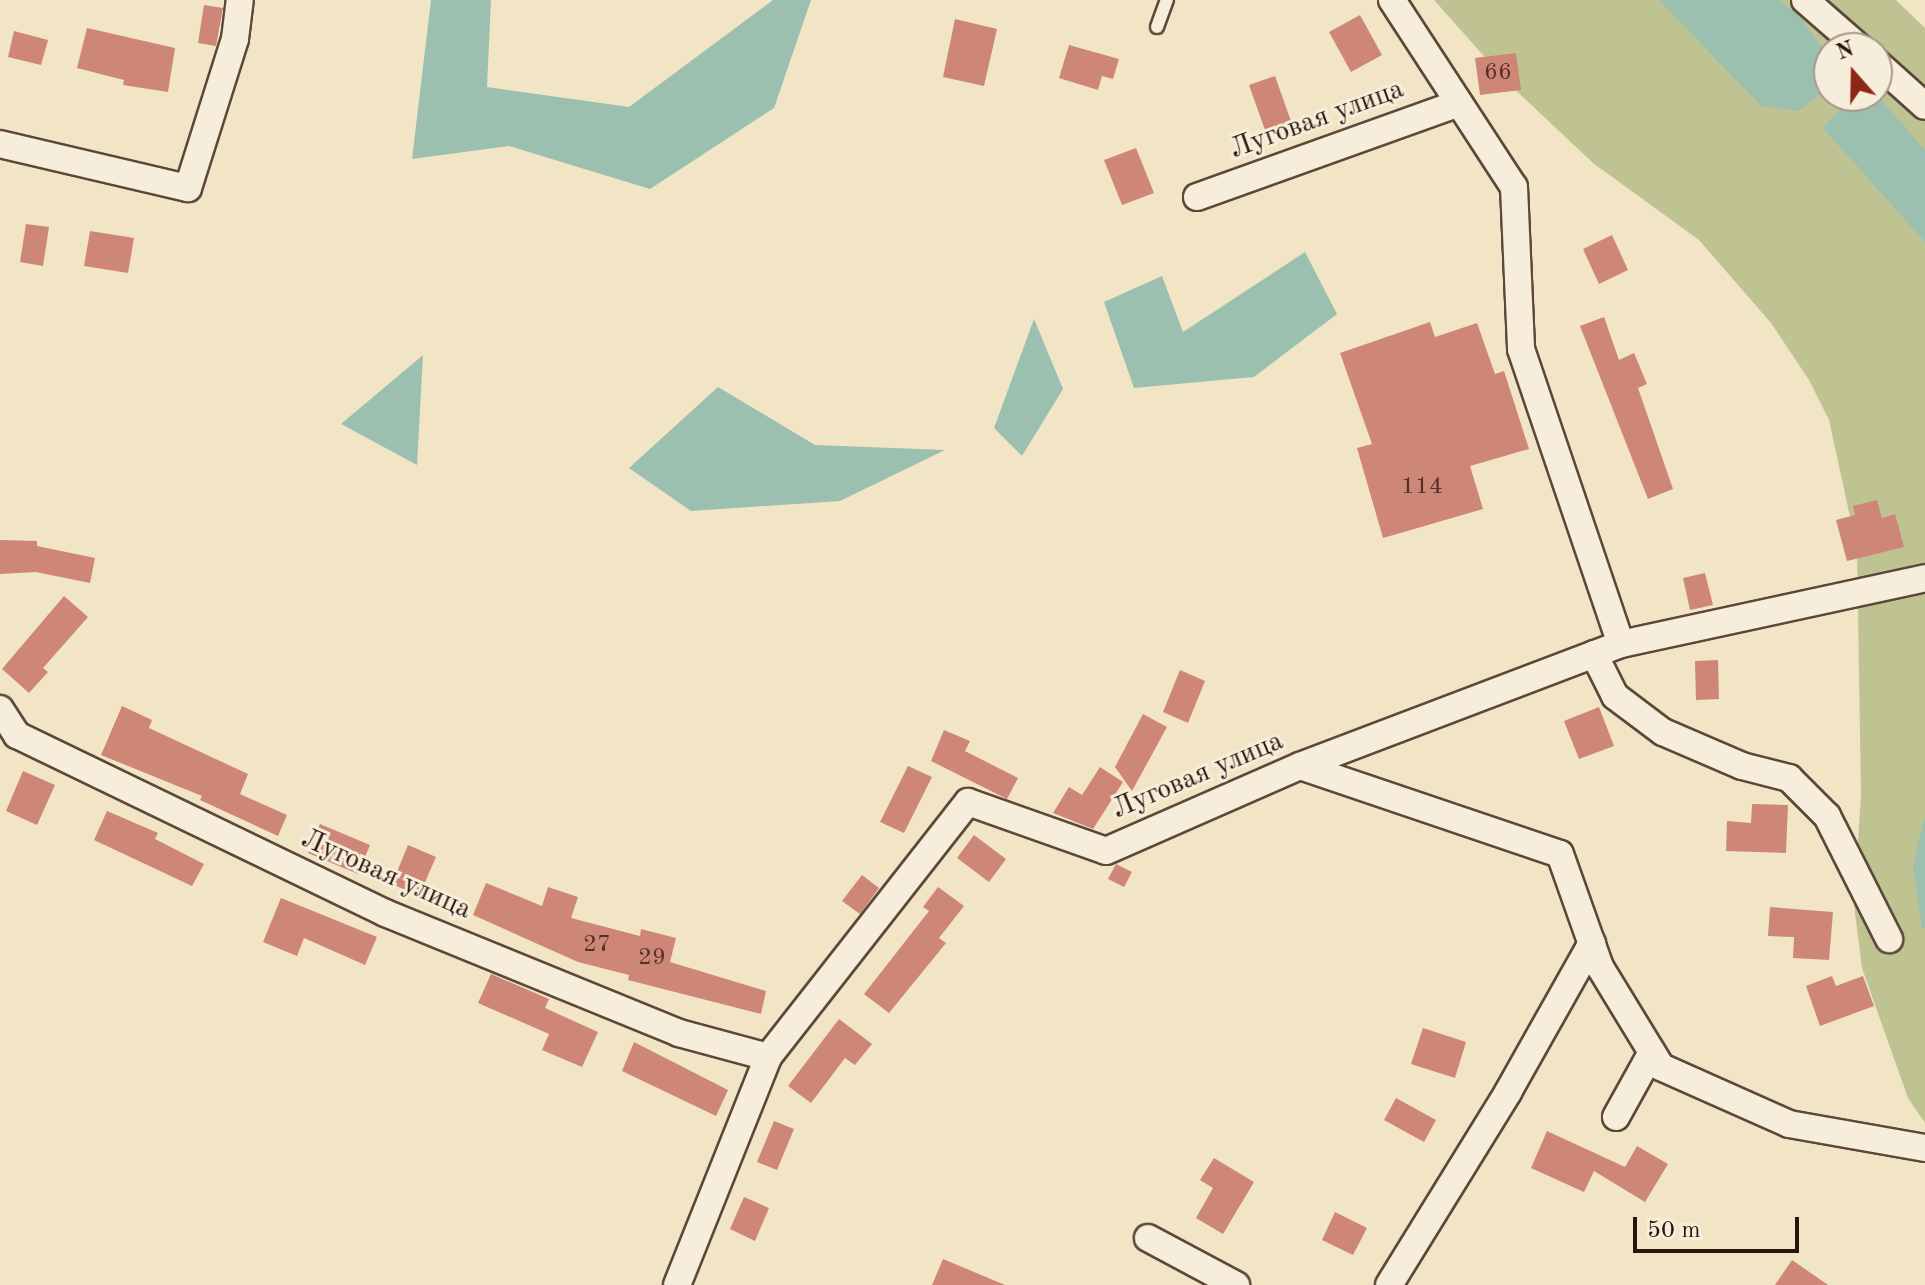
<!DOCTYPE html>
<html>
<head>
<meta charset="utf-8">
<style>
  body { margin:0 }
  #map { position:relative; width:1925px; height:1285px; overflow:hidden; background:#f1e5c6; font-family:"Old Standard TT",serif }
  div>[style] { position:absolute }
  .green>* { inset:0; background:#bfc392 }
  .water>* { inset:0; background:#9cc0af }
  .building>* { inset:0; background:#ce8677 }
  .roads { filter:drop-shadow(2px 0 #5c483a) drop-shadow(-2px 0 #5c483a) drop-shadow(0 2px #5c483a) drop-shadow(0 -2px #5c483a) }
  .service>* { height:12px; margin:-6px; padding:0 6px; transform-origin:6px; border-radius:6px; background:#f6eeda }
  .minor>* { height:26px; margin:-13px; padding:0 13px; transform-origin:13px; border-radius:13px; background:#f6eeda }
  span { translate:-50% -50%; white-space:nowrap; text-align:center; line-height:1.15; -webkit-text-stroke:6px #f6eeda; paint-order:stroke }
  .number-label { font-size:24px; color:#543027 }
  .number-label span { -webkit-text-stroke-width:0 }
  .street-label { font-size:28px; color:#2b140c }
  .north { position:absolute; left:1813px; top:32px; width:80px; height:80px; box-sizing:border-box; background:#f6eeda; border:2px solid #a59788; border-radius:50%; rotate:340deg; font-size:22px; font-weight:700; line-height:32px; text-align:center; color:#2b140c }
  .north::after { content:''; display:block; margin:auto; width:28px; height:36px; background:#8f2418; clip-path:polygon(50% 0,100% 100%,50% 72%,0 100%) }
  .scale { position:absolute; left:1633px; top:1217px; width:166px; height:36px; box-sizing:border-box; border:4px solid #2b140c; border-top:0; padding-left:10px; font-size:24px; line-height:28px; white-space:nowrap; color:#2b140c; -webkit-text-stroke:6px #f6eeda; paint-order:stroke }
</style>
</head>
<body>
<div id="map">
  <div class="green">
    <i style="clip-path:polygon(evenodd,1434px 0,1896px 0,1925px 28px,1925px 1123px,1908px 1098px,1862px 968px,1854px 905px,1861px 794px,1857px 549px,1829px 420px,1809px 380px,1771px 323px,1699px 240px,1593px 163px,1507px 82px,1434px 0,1829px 48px,1877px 48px,1877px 96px,1829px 96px,1829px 48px)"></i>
  </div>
  <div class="water">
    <i style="clip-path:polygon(431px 0,491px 0,487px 87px,629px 107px,773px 0,811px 0,774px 108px,650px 189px,509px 146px,412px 159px)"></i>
    <i style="clip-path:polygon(1659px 0,1779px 0,1798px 14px,1829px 57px,1829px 87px,1799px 111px,1761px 106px)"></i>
    <i style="clip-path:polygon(1877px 95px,1925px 150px,1925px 242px,1823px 128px,1853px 96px)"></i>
    <i style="clip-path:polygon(1305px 252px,1337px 314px,1254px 377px,1134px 388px,1104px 302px,1162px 276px,1183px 332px)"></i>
    <i style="clip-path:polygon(1034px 319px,1063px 389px,1022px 456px,994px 428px)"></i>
    <i style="clip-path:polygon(423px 355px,417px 465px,341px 424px)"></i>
    <i style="clip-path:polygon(718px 387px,815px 445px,945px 450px,840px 501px,691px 511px,629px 468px)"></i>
    <i style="clip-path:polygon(1925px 816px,1925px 928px,1922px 928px,1913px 866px)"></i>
  </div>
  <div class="building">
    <i style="clip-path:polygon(204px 5px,223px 8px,216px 46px,198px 43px)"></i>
    <i style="clip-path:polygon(1360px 15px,1382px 55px,1351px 72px,1329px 32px)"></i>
    <i style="clip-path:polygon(955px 19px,997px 29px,984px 86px,943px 77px)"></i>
    <i style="clip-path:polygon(87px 28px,175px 48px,168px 92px,123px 85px,124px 80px,77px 68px)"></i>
    <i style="clip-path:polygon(14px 31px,48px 40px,41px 65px,8px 57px)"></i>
    <i style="clip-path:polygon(1069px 45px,1119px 59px,1113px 79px,1102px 76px,1098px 90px,1059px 78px)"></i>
    <i style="clip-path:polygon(1516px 53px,1521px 90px,1480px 95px,1475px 58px)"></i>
    <i style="clip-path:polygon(1275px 76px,1292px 124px,1266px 133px,1249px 85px)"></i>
    <i style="clip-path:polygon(1136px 148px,1154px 193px,1122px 205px,1104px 160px)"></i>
    <i style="clip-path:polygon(26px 224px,49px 227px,43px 266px,20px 262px)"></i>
    <i style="clip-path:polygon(90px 231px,134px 238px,128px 273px,84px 266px)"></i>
    <i style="clip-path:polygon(1612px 235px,1628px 270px,1599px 284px,1583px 249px)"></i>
    <i style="clip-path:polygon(1604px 317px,1619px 360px,1634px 353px,1647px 384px,1638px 388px,1673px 489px,1648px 499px,1580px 326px)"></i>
    <i style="clip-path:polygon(1430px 322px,1435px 337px,1477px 323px,1495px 374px,1504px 371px,1529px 449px,1470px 466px,1483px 509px,1383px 538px,1357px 448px,1372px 444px,1340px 353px)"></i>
    <i style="clip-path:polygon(1877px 500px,1882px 518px,1895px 514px,1904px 547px,1847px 561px,1836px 520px,1855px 515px,1853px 506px)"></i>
    <i style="clip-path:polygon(0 540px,37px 541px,37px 546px,95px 558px,90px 583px,36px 572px,0 574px)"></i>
    <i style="clip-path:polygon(1705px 573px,1713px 605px,1690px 610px,1683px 578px)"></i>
    <i style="clip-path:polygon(64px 596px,88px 617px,43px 668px,48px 672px,29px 693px,2px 669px)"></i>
    <i style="clip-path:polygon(1718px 660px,1719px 699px,1696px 700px,1695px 661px)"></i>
    <i style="clip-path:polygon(1180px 670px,1205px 681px,1188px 723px,1163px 712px)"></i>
    <i style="clip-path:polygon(122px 706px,152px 720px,149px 728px,248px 774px,240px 794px,287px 815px,278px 836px,200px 800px,202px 796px,101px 755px)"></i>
    <i style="clip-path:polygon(1599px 707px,1614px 746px,1579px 759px,1564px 721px)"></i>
    <i style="clip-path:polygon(1143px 714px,1167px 727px,1132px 791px,1115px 767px)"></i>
    <i style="clip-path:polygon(944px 730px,970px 741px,965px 751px,1018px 778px,1007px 799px,931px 761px)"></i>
    <i style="clip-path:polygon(908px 766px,932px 777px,904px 833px,880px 822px)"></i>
    <i style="clip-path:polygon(1100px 767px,1123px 782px,1093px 829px,1053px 813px,1069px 787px,1082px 795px)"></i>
    <i style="clip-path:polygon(23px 771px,55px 785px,37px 825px,6px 811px)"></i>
    <i style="clip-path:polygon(1752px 804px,1788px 805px,1786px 853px,1726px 851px,1727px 821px,1751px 823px)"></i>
    <i style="clip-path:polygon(107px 811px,158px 833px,155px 839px,204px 864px,192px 886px,94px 840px)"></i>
    <i style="clip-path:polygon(320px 824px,370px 845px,358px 874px,308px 853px)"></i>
    <i style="clip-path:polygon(974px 835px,1006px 859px,989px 882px,957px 858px)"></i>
    <i style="clip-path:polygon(408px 845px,436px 857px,419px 896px,392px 884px)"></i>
    <i style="clip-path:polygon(1116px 864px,1132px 872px,1124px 887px,1108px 879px)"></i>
    <i style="clip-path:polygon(862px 875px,879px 888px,860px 914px,842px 901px)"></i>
    <i style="clip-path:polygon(486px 883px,542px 906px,548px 887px,578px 897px,571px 918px,640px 936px,641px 929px,676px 938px,670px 962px,766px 991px,761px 1014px,628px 980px,629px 975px,578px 962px,473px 915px)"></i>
    <i style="clip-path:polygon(938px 887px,964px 906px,939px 938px,946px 943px,889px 1013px,864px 994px,929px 911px,923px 907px)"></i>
    <i style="clip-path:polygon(281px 898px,377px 937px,365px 965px,304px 938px,297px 956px,263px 942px)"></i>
    <i style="clip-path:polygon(1770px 907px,1833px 912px,1829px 960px,1793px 958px,1794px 937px,1768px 936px)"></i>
    <i style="clip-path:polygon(491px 974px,549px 999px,545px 1008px,598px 1032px,582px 1067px,542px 1050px,549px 1034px,478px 1003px)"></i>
    <i style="clip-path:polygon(1832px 976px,1836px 986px,1863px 976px,1874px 1006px,1820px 1026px,1806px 986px)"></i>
    <i style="clip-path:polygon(839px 1019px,872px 1044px,855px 1065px,845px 1058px,811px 1103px,788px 1086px)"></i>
    <i style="clip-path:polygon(1423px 1028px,1466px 1042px,1455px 1078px,1411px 1064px)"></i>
    <i style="clip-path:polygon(634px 1042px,728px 1090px,716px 1116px,622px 1071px)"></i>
    <i style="clip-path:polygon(1396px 1098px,1436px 1120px,1424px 1142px,1384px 1120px)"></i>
    <i style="clip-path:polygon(774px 1121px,794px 1129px,777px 1170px,757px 1162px)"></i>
    <i style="clip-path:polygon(1547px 1131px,1625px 1167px,1637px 1146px,1668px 1164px,1645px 1202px,1594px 1171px,1584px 1192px,1531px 1168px)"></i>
    <i style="clip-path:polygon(1214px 1158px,1254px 1182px,1223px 1234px,1196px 1218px,1213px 1188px,1200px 1180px)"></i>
    <i style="clip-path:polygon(744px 1197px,769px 1208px,755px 1241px,730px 1229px)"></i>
    <i style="clip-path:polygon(1335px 1212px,1367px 1228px,1353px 1255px,1322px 1240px)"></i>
    <i style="clip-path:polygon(943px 1259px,1005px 1285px,932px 1285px)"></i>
    <i style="clip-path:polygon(1792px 1260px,1828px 1285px,1775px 1285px)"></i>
  </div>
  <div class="roads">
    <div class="service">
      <i style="left:1157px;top:27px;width:29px;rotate:-70deg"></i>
    </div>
    <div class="minor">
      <i style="left:1392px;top:0;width:223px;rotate:56.9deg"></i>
      <i style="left:1514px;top:187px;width:162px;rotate:87.5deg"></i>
      <i style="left:1521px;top:349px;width:311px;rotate:71.3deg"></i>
      <i style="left:1805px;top:0;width:73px;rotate:41.1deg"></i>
      <i style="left:1877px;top:63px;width:64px;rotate:41.9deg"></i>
      <i style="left:0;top:144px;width:193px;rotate:13.2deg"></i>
      <i style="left:188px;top:188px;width:156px;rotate:-72.5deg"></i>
      <i style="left:235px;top:39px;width:39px;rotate:-83deg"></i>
      <i style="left:1197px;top:197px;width:278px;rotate:-19.7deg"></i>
      <i style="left:1594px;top:654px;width:47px;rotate:63.4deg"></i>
      <i style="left:1615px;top:696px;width:60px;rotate:36.9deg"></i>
      <i style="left:1663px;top:732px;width:86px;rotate:23.3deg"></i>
      <i style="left:1742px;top:766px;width:49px;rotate:14.3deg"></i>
      <i style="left:1789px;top:778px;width:54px;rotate:45deg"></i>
      <i style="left:1827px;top:816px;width:138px;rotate:63.2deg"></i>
      <i style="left:0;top:709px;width:31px;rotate:57deg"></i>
      <i style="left:17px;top:735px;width:409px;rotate:25.8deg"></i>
      <i style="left:385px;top:913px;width:318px;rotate:22.2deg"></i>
      <i style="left:679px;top:1033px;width:92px;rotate:15.1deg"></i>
      <i style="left:768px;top:1057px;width:324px;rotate:-51.9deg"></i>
      <i style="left:968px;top:802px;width:146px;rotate:19.5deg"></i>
      <i style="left:1106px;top:851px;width:212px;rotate:-23.7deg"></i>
      <i style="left:1300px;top:766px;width:343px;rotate:-20.8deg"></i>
      <i style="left:1621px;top:644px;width:311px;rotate:-12.2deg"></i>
      <i style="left:1300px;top:766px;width:274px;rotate:18.7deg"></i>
      <i style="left:1560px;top:854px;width:120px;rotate:70.5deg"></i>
      <i style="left:1600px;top:967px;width:117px;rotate:58.6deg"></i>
      <i style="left:1661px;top:1067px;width:140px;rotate:24deg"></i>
      <i style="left:1789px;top:1124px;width:138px;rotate:10deg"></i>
      <i style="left:1616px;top:1117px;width:74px;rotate:-61deg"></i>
      <i style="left:1148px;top:1238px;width:100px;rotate:28.1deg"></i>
      <i style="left:677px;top:1285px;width:245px;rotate:-68.2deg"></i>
      <i style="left:1389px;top:1285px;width:227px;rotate:-58.3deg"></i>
      <i style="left:1508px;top:1092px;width:171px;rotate:-60.6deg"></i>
    </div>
  </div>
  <div class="number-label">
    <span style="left:1498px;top:74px">66</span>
    <span style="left:1422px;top:488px">114</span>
    <span style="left:597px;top:946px">27</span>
    <span style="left:652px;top:959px">29</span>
  </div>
  <div class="street-label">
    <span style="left:1317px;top:120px;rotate:-20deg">Луговая улица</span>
    <span style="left:1198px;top:776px;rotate:-23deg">Луговая улица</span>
    <span style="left:386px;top:875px;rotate:24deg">Луговая улица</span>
  </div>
  <div class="north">N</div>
  <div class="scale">50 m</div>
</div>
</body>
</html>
